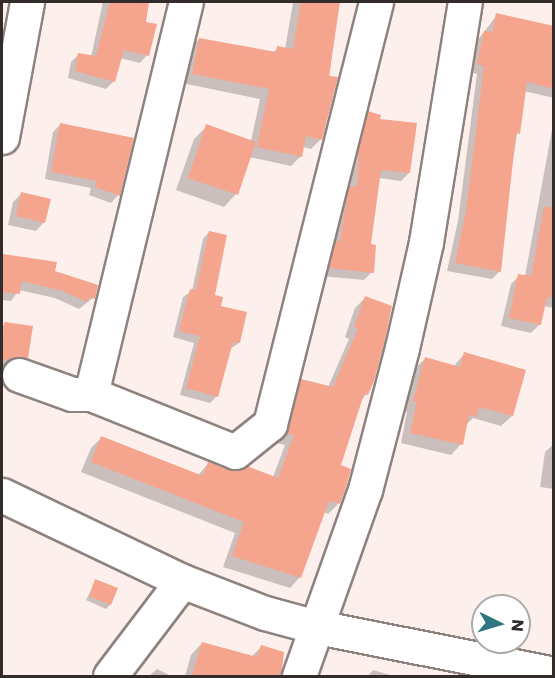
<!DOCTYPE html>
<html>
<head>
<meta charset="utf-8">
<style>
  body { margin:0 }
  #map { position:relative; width:555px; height:678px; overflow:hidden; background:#fdefeb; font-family:Poppins,sans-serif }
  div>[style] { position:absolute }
  .shadow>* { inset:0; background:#0003 }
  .building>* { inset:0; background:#f5a48d }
  .roads { filter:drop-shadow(2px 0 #8e827e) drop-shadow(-2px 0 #8e827e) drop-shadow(0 2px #8e827e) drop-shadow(0 -2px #8e827e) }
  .minor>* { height:33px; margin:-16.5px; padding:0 16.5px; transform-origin:16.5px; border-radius:16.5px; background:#fff }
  span { translate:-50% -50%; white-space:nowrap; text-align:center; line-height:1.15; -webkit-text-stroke:4.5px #fff; paint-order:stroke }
  .frame { position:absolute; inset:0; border:3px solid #322d2b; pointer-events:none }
  .north { position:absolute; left:471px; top:594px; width:60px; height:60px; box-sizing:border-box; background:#fff; border:2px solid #adabaa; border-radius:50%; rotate:95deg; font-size:16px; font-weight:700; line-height:24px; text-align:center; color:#322d2b }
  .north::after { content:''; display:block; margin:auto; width:21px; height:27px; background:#2f7681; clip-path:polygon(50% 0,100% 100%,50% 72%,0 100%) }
</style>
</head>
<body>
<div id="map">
  <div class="shadow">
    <i style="clip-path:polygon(103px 2px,147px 2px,144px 23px,147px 55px,140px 63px,120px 58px,114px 81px,106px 89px,68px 78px,71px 62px,78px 55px,91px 57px)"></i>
    <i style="clip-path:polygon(285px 2px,339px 2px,321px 139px,311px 149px,303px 147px,301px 156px,291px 166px,249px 157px,236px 194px,224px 207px,176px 190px,194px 139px,207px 126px,251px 141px,260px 99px,182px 83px,189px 49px,199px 39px,272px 53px,278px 48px,285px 49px,293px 3px)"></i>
    <i style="clip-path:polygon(497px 15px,554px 42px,554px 98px,524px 91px,503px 222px,506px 223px,500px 271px,492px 279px,447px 271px,458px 221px,477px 74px,469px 72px,477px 41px)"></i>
    <i style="clip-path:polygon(368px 112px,378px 120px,409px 173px,401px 181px,379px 178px,369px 245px,372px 272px,364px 280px,321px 276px,328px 251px,333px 245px,341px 196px,350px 187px,360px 121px)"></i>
    <i style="clip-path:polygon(554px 119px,554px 308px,544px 306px,539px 325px,531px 333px,501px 326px,511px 284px,519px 276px,525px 276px)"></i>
    <i style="clip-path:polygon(60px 125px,118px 195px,111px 203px,89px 195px,91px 188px,45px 179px,53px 132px)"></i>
    <i style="clip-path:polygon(22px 193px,44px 222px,36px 231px,8px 225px,13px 202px)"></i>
    <i style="clip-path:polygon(209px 232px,214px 296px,239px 343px,230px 349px,216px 397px,210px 403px,180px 395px,194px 343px,173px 337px,183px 297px,192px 291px,203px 239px)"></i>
    <i style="clip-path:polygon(4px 256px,53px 272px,93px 298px,79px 309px,55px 298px,19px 290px,11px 301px,2px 300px)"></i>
    <i style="clip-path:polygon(365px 298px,366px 395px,360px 401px,339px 466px,346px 484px,338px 504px,328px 514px,324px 512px,300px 577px,290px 588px,223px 567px,235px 533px,81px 472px,91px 448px,101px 438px,198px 475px,209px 463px,228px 471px,273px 477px,285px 445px,276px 443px,291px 391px,301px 381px,328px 387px,349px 339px,345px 337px,355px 308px)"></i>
    <i style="clip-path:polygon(5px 324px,27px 358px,18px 366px,2px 366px,2px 327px)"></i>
    <i style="clip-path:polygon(465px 353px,512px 416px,501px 426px,473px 418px,465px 426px,461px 444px,451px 455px,401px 443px,407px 412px,403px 411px,414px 369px,425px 359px,454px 366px)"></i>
    <i style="clip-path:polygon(554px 444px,554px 489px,540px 487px,545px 452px)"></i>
    <i style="clip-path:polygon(96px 581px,110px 605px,106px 609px,86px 600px)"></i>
    <i style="clip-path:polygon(202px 643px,251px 657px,261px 647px,283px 653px,276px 676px,185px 676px,191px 655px)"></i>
    <i style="clip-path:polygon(157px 669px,171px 676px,149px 676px)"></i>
    <i style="clip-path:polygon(373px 670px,390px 675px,390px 676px,368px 676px)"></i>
  </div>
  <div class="building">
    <i style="clip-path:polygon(110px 2px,149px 2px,146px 22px,157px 24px,149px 56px,124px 50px,115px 82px,75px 71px,78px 53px,96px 56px)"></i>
    <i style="clip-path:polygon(301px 2px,340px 2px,329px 76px,338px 77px,322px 140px,306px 136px,302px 157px,257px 147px,269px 89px,192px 74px,199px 38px,276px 52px,277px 46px,293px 49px)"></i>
    <i style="clip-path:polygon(496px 13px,554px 26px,554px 89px,527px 82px,520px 134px,516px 133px,501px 272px,455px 263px,466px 211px,484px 66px,477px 64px,484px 31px,492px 32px)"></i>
    <i style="clip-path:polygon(368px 111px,381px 115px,380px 119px,417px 123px,410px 173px,381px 170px,371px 244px,376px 245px,374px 273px,329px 268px,335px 241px,340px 241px,349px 186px,357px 187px,359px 147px)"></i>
    <i style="clip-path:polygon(60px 123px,134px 138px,120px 196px,95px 187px,97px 181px,51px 172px)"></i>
    <i style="clip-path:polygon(206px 124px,256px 142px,238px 195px,188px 178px)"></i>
    <i style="clip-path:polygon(21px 192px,51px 199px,45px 223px,16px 216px)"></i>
    <i style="clip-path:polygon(544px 207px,554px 207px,554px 298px,547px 297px,541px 325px,509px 318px,518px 274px,531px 276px)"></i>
    <i style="clip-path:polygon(209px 231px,227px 235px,215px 295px,223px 297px,221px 306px,247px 312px,240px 343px,233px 342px,218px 397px,186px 388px,200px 336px,179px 331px,190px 289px,196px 290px)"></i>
    <i style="clip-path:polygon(3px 254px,57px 262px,55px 271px,98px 285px,95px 299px,89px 297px,87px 302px,63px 291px,21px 281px,20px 294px,2px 292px)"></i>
    <i style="clip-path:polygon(365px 296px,392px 306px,384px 344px,374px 381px,368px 395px,364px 394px,341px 465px,351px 469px,347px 484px,340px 504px,329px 501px,301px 578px,232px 556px,244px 522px,91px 462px,101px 436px,203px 476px,208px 462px,229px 470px,247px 466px,278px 478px,294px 435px,285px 433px,301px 379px,333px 387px,358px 329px,354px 327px)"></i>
    <i style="clip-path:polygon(4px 322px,33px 326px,28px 358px,16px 357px,2px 361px)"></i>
    <i style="clip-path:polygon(464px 352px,526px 370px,513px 416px,479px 407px,476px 417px,469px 415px,463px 445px,410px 433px,417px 402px,413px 401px,425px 357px,460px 367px)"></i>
    <i style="clip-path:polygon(95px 579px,118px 588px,111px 605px,89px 596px)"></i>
    <i style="clip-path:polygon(202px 642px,257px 657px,261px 645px,284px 652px,281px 676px,192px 676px)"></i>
  </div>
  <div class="roads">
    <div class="minor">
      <i style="left:2px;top:137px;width:137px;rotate:-79.5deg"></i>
      <i style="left:19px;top:375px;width:56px;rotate:19.7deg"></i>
      <i style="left:72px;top:394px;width:19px"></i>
      <i style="left:91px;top:394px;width:155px;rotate:21.9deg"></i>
      <i style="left:235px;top:452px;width:45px;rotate:-38.7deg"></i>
      <i style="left:270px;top:424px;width:435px;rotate:-75.9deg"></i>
      <i style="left:91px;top:394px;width:403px;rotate:-76.4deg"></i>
      <i style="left:2px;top:495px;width:199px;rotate:25.5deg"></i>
      <i style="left:182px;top:581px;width:89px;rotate:21.1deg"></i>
      <i style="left:265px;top:613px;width:54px;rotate:15.1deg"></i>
      <i style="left:317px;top:627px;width:242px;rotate:11.2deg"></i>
      <i style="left:110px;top:676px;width:119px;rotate:-52.8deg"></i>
      <i style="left:299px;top:676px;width:197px;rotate:-70.5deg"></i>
      <i style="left:365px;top:490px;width:147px;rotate:-75.4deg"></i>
      <i style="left:402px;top:348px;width:109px;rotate:-77.2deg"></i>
      <i style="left:426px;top:242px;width:243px;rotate:-80.8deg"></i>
    </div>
  </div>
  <div class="frame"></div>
  <div class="north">N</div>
</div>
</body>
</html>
